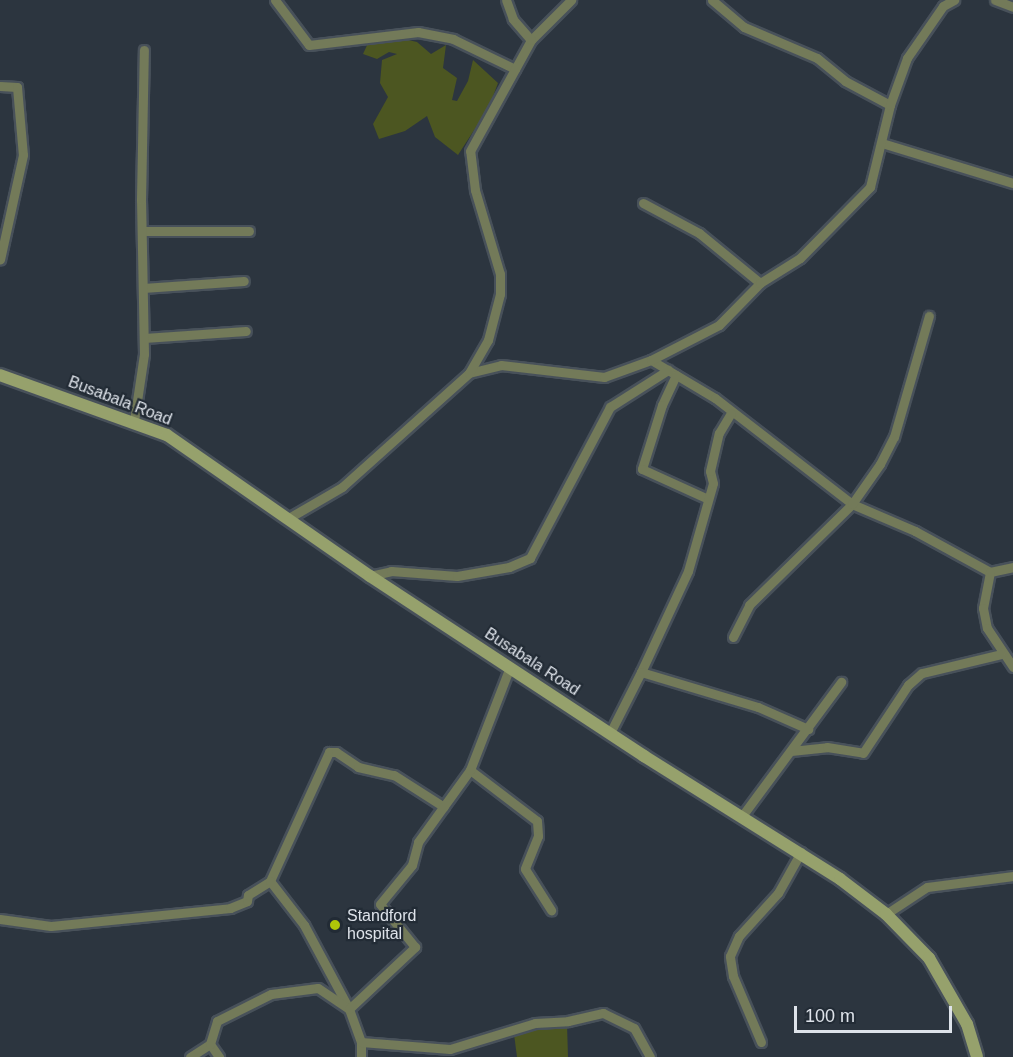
<!DOCTYPE html>
<html>
<head>
<meta charset="utf-8">
<style>
  body { margin:0 }
  #map { position:relative; width:1013px; height:1057px; overflow:hidden; background:#2c353f; font-family:Arial,sans-serif }
  div>[style] { position:absolute }
  .green>* { inset:0; background:#4c5621 }
  .roads { filter:drop-shadow(2px 0 #48515a) drop-shadow(-2px 0 #48515a) drop-shadow(0 2px #48515a) drop-shadow(0 -2px #48515a) }
  .street>* { height:9px; margin:-4.5px; padding:0 4.5px; transform-origin:4.5px; border-radius:4.5px; background:#737a59 }
  .secondary>* { height:12px; margin:-6px; padding:0 6px; transform-origin:6px; border-radius:6px; background:#96a16c }
  .dots>* { width:16px; height:16px; translate:-50% -50%; box-sizing:border-box; border:3px solid #222b35; border-radius:50% }
  span { translate:-50% -50%; white-space:nowrap; text-align:center; line-height:1.15; -webkit-text-stroke:4.5px #222b35; paint-order:stroke }
  .street-label { font-size:16px; color:#dee3ea }
  .poi-label { font-size:16px; color:#dee3ea }
  .left { translate:0 -50%; text-align:left }
  .scale { position:absolute; left:794px; top:1006px; width:158px; height:27px; box-sizing:border-box; border:3px solid #dee3ea; border-top:0; padding-left:8px; font-size:18px; line-height:21px; white-space:nowrap; color:#dee3ea; -webkit-text-stroke:4px #222b35; paint-order:stroke }
</style>
</head>
<body>
<div id="map">
  <div class="green">
    <i style="clip-path:polygon(395px 37px,417px 42px,431px 54px,446px 45px,443px 68px,457px 78px,452px 100px,457px 101px,468px 81px,473px 60px,498px 83px,489px 107px,458px 155px,435px 137px,427px 116px,405px 131px,379px 139px,373px 124px,388px 97px,380px 83px,382px 60px,397px 54px,389px 52px,377px 59px,363px 54px,369px 41px)"></i>
    <i style="clip-path:polygon(567px 1024px,568px 1057px,517px 1057px,514px 1034px)"></i>
  </div>
  <div class="roads">
    <div class="street">
      <i style="left:275px;top:0;width:56px;rotate:52.9deg"></i>
      <i style="left:309px;top:45px;width:110px;rotate:-6.8deg"></i>
      <i style="left:418px;top:32px;width:36px;rotate:11deg"></i>
      <i style="left:453px;top:39px;width:69px;rotate:25.8deg"></i>
      <i style="left:712px;top:0;width:42px;rotate:40.2deg"></i>
      <i style="left:744px;top:27px;width:79px;rotate:23deg"></i>
      <i style="left:817px;top:58px;width:36px;rotate:39deg"></i>
      <i style="left:845px;top:81px;width:51px;rotate:28.1deg"></i>
      <i style="left:995px;top:0;width:19px;rotate:21deg"></i>
      <i style="left:531px;top:40px;width:57px;rotate:-45deg"></i>
      <i style="left:0;top:86px;width:17px;rotate:3deg"></i>
      <i style="left:17px;top:87px;width:68px;rotate:85deg"></i>
      <i style="left:23px;top:155px;width:107px;rotate:102.4deg"></i>
      <i style="left:882px;top:143px;width:137px;rotate:17deg"></i>
      <i style="left:643px;top:203px;width:64px;rotate:28.2deg"></i>
      <i style="left:699px;top:233px;width:79px;rotate:39.3deg"></i>
      <i style="left:142px;top:231px;width:107px"></i>
      <i style="left:143px;top:288px;width:101px;rotate:-4deg"></i>
      <i style="left:144px;top:338px;width:102px;rotate:-3.9deg"></i>
      <i style="left:651px;top:360px;width:74px;rotate:30.7deg"></i>
      <i style="left:715px;top:398px;width:173px;rotate:37.7deg"></i>
      <i style="left:852px;top:504px;width:69px;rotate:23.2deg"></i>
      <i style="left:915px;top:531px;width:85px;rotate:28.7deg"></i>
      <i style="left:990px;top:572px;width:24px;rotate:-12deg"></i>
      <i style="left:469px;top:373px;width:33px;rotate:-14deg"></i>
      <i style="left:501px;top:365px;width:104px;rotate:6.6deg"></i>
      <i style="left:604px;top:377px;width:50px;rotate:-19.9deg"></i>
      <i style="left:651px;top:360px;width:76px;rotate:-27.2deg"></i>
      <i style="left:719px;top:325px;width:59px;rotate:-45.7deg"></i>
      <i style="left:760px;top:283px;width:47px;rotate:-32deg"></i>
      <i style="left:800px;top:258px;width:100px;rotate:-45.4deg"></i>
      <i style="left:870px;top:187px;width:84px;rotate:-76.3deg"></i>
      <i style="left:890px;top:105px;width:50px;rotate:-70.1deg"></i>
      <i style="left:907px;top:58px;width:63px;rotate:-55.3deg"></i>
      <i style="left:943px;top:6px;width:13px;rotate:-29deg"></i>
      <i style="left:676px;top:375px;width:33px;rotate:115deg"></i>
      <i style="left:662px;top:405px;width:67px;rotate:107.4deg"></i>
      <i style="left:642px;top:469px;width:72px;rotate:24.4deg"></i>
      <i style="left:134px;top:421px;width:68px;rotate:-81.5deg"></i>
      <i style="left:144px;top:354px;width:154px;rotate:-91.1deg"></i>
      <i style="left:141px;top:200px;width:150px;rotate:-88.9deg"></i>
      <i style="left:287px;top:519px;width:64px;rotate:-30.2deg"></i>
      <i style="left:342px;top:487px;width:171px;rotate:-41.9deg"></i>
      <i style="left:469px;top:373px;width:38px;rotate:-60deg"></i>
      <i style="left:488px;top:340px;width:48px;rotate:-75.4deg"></i>
      <i style="left:500px;top:294px;width:20px;rotate:-90deg"></i>
      <i style="left:500px;top:274px;width:88px;rotate:-106.6deg"></i>
      <i style="left:475px;top:190px;width:39px;rotate:-97deg"></i>
      <i style="left:470px;top:151px;width:127px;rotate:-61.2deg"></i>
      <i style="left:531px;top:40px;width:28px;rotate:-131deg"></i>
      <i style="left:513px;top:19px;width:20px;rotate:-110deg"></i>
      <i style="left:990px;top:572px;width:37px;rotate:101deg"></i>
      <i style="left:983px;top:608px;width:20px;rotate:79deg"></i>
      <i style="left:987px;top:628px;width:47px;rotate:56.3deg"></i>
      <i style="left:370px;top:576px;width:22px;rotate:-13deg"></i>
      <i style="left:391px;top:571px;width:66px;rotate:4.3deg"></i>
      <i style="left:457px;top:576px;width:53px;rotate:-9.8deg"></i>
      <i style="left:509px;top:567px;width:23px;rotate:-23deg"></i>
      <i style="left:530px;top:558px;width:171px;rotate:-62.1deg"></i>
      <i style="left:610px;top:407px;width:69px;rotate:-32.5deg"></i>
      <i style="left:733px;top:637px;width:36px;rotate:-63deg"></i>
      <i style="left:749px;top:605px;width:144px;rotate:-44.4deg"></i>
      <i style="left:852px;top:504px;width:49px;rotate:-55deg"></i>
      <i style="left:880px;top:464px;width:30px;rotate:-63deg"></i>
      <i style="left:894px;top:437px;width:126px;rotate:-73.9deg"></i>
      <i style="left:641px;top:672px;width:111px;rotate:-65deg"></i>
      <i style="left:688px;top:571px;width:91px;rotate:-74.1deg"></i>
      <i style="left:713px;top:483px;width:12px;rotate:-104deg"></i>
      <i style="left:710px;top:471px;width:39px;rotate:-77deg"></i>
      <i style="left:719px;top:433px;width:23px;rotate:-59deg"></i>
      <i style="left:610px;top:733px;width:68px;rotate:-63.1deg"></i>
      <i style="left:641px;top:672px;width:122px;rotate:16.7deg"></i>
      <i style="left:758px;top:707px;width:55px;rotate:23.7deg"></i>
      <i style="left:791px;top:751px;width:36px;rotate:-6deg"></i>
      <i style="left:827px;top:747px;width:36px;rotate:9deg"></i>
      <i style="left:863px;top:753px;width:82px;rotate:-56.5deg"></i>
      <i style="left:908px;top:685px;width:18px;rotate:-41deg"></i>
      <i style="left:922px;top:673px;width:81px;rotate:-13.5deg"></i>
      <i style="left:470px;top:770px;width:84px;rotate:37.3deg"></i>
      <i style="left:537px;top:821px;width:15px;rotate:86deg"></i>
      <i style="left:538px;top:836px;width:35px;rotate:112deg"></i>
      <i style="left:525px;top:869px;width:49px;rotate:57.6deg"></i>
      <i style="left:742px;top:816px;width:167px;rotate:-53.5deg"></i>
      <i style="left:270px;top:881px;width:142px;rotate:-65.4deg"></i>
      <i style="left:329px;top:752px;width:7px"></i>
      <i style="left:336px;top:752px;width:27px;rotate:34deg"></i>
      <i style="left:358px;top:767px;width:37px;rotate:13deg"></i>
      <i style="left:394px;top:775px;width:59px;rotate:32.6deg"></i>
      <i style="left:886px;top:914px;width:49px;rotate:-33.4deg"></i>
      <i style="left:927px;top:887px;width:87px;rotate:-7.3deg"></i>
      <i style="left:0;top:919px;width:51px;rotate:7.8deg"></i>
      <i style="left:51px;top:926px;width:180px;rotate:-5.7deg"></i>
      <i style="left:230px;top:908px;width:18px;rotate:-22deg"></i>
      <i style="left:247px;top:901px;width:6px;rotate:-81deg"></i>
      <i style="left:248px;top:895px;width:26px;rotate:-32deg"></i>
      <i style="left:270px;top:881px;width:56px;rotate:52.3deg"></i>
      <i style="left:304px;top:925px;width:95px;rotate:61.8deg"></i>
      <i style="left:349px;top:1009px;width:35px;rotate:70deg"></i>
      <i style="left:361px;top:1042px;width:15px;rotate:90deg"></i>
      <i style="left:361px;top:1042px;width:89px;rotate:4.5deg"></i>
      <i style="left:450px;top:1049px;width:89px;rotate:-17deg"></i>
      <i style="left:535px;top:1023px;width:33px;rotate:-3deg"></i>
      <i style="left:568px;top:1021px;width:36px;rotate:-13deg"></i>
      <i style="left:603px;top:1013px;width:34px;rotate:26deg"></i>
      <i style="left:634px;top:1028px;width:33px;rotate:61deg"></i>
      <i style="left:761px;top:1042px;width:72px;rotate:-113deg"></i>
      <i style="left:733px;top:976px;width:20px;rotate:-99deg"></i>
      <i style="left:730px;top:956px;width:22px;rotate:-66deg"></i>
      <i style="left:739px;top:936px;width:58px;rotate:-47.8deg"></i>
      <i style="left:778px;top:893px;width:47px;rotate:-60.7deg"></i>
      <i style="left:210px;top:1044px;width:16px;rotate:55deg"></i>
      <i style="left:190px;top:1057px;width:24px;rotate:-33deg"></i>
      <i style="left:210px;top:1044px;width:24px;rotate:-73deg"></i>
      <i style="left:217px;top:1021px;width:60px;rotate:-26.6deg"></i>
      <i style="left:271px;top:994px;width:47px;rotate:-7.3deg"></i>
      <i style="left:318px;top:988px;width:37px;rotate:34deg"></i>
      <i style="left:349px;top:1009px;width:91px;rotate:-43.2deg"></i>
      <i style="left:415px;top:947px;width:55px;rotate:-129.1deg"></i>
      <i style="left:380px;top:904px;width:50px;rotate:-50.6deg"></i>
      <i style="left:412px;top:865px;width:24px;rotate:-75deg"></i>
      <i style="left:418px;top:842px;width:89px;rotate:-54.2deg"></i>
      <i style="left:470px;top:770px;width:110px;rotate:-68.8deg"></i>
    </div>
    <div class="secondary">
      <i style="left:0;top:375px;width:177px;rotate:19.8deg"></i>
      <i style="left:167px;top:435px;width:247px;rotate:34.8deg"></i>
      <i style="left:370px;top:576px;width:328px;rotate:33.3deg"></i>
      <i style="left:644px;top:756px;width:231px;rotate:32.1deg"></i>
      <i style="left:840px;top:879px;width:58px;rotate:37.3deg"></i>
      <i style="left:886px;top:914px;width:62px;rotate:45.7deg"></i>
      <i style="left:929px;top:958px;width:76px;rotate:60.1deg"></i>
      <i style="left:967px;top:1024px;width:34px;rotate:73deg"></i>
    </div>
  </div>
  <div class="dots">
    <i style="left:335px;top:925px;background:#aec509"></i>
  </div>
  <div class="street-label">
    <span style="left:120px;top:401px;rotate:21deg">Busabala Road</span>
    <span style="left:532px;top:662px;rotate:33deg">Busabala Road</span>
  </div>
  <div class="poi-label">
    <span class="left" style="left:347px;top:925px">Standford<br>hospital</span>
  </div>
  <div class="scale">100 m</div>
</div>
</body>
</html>
